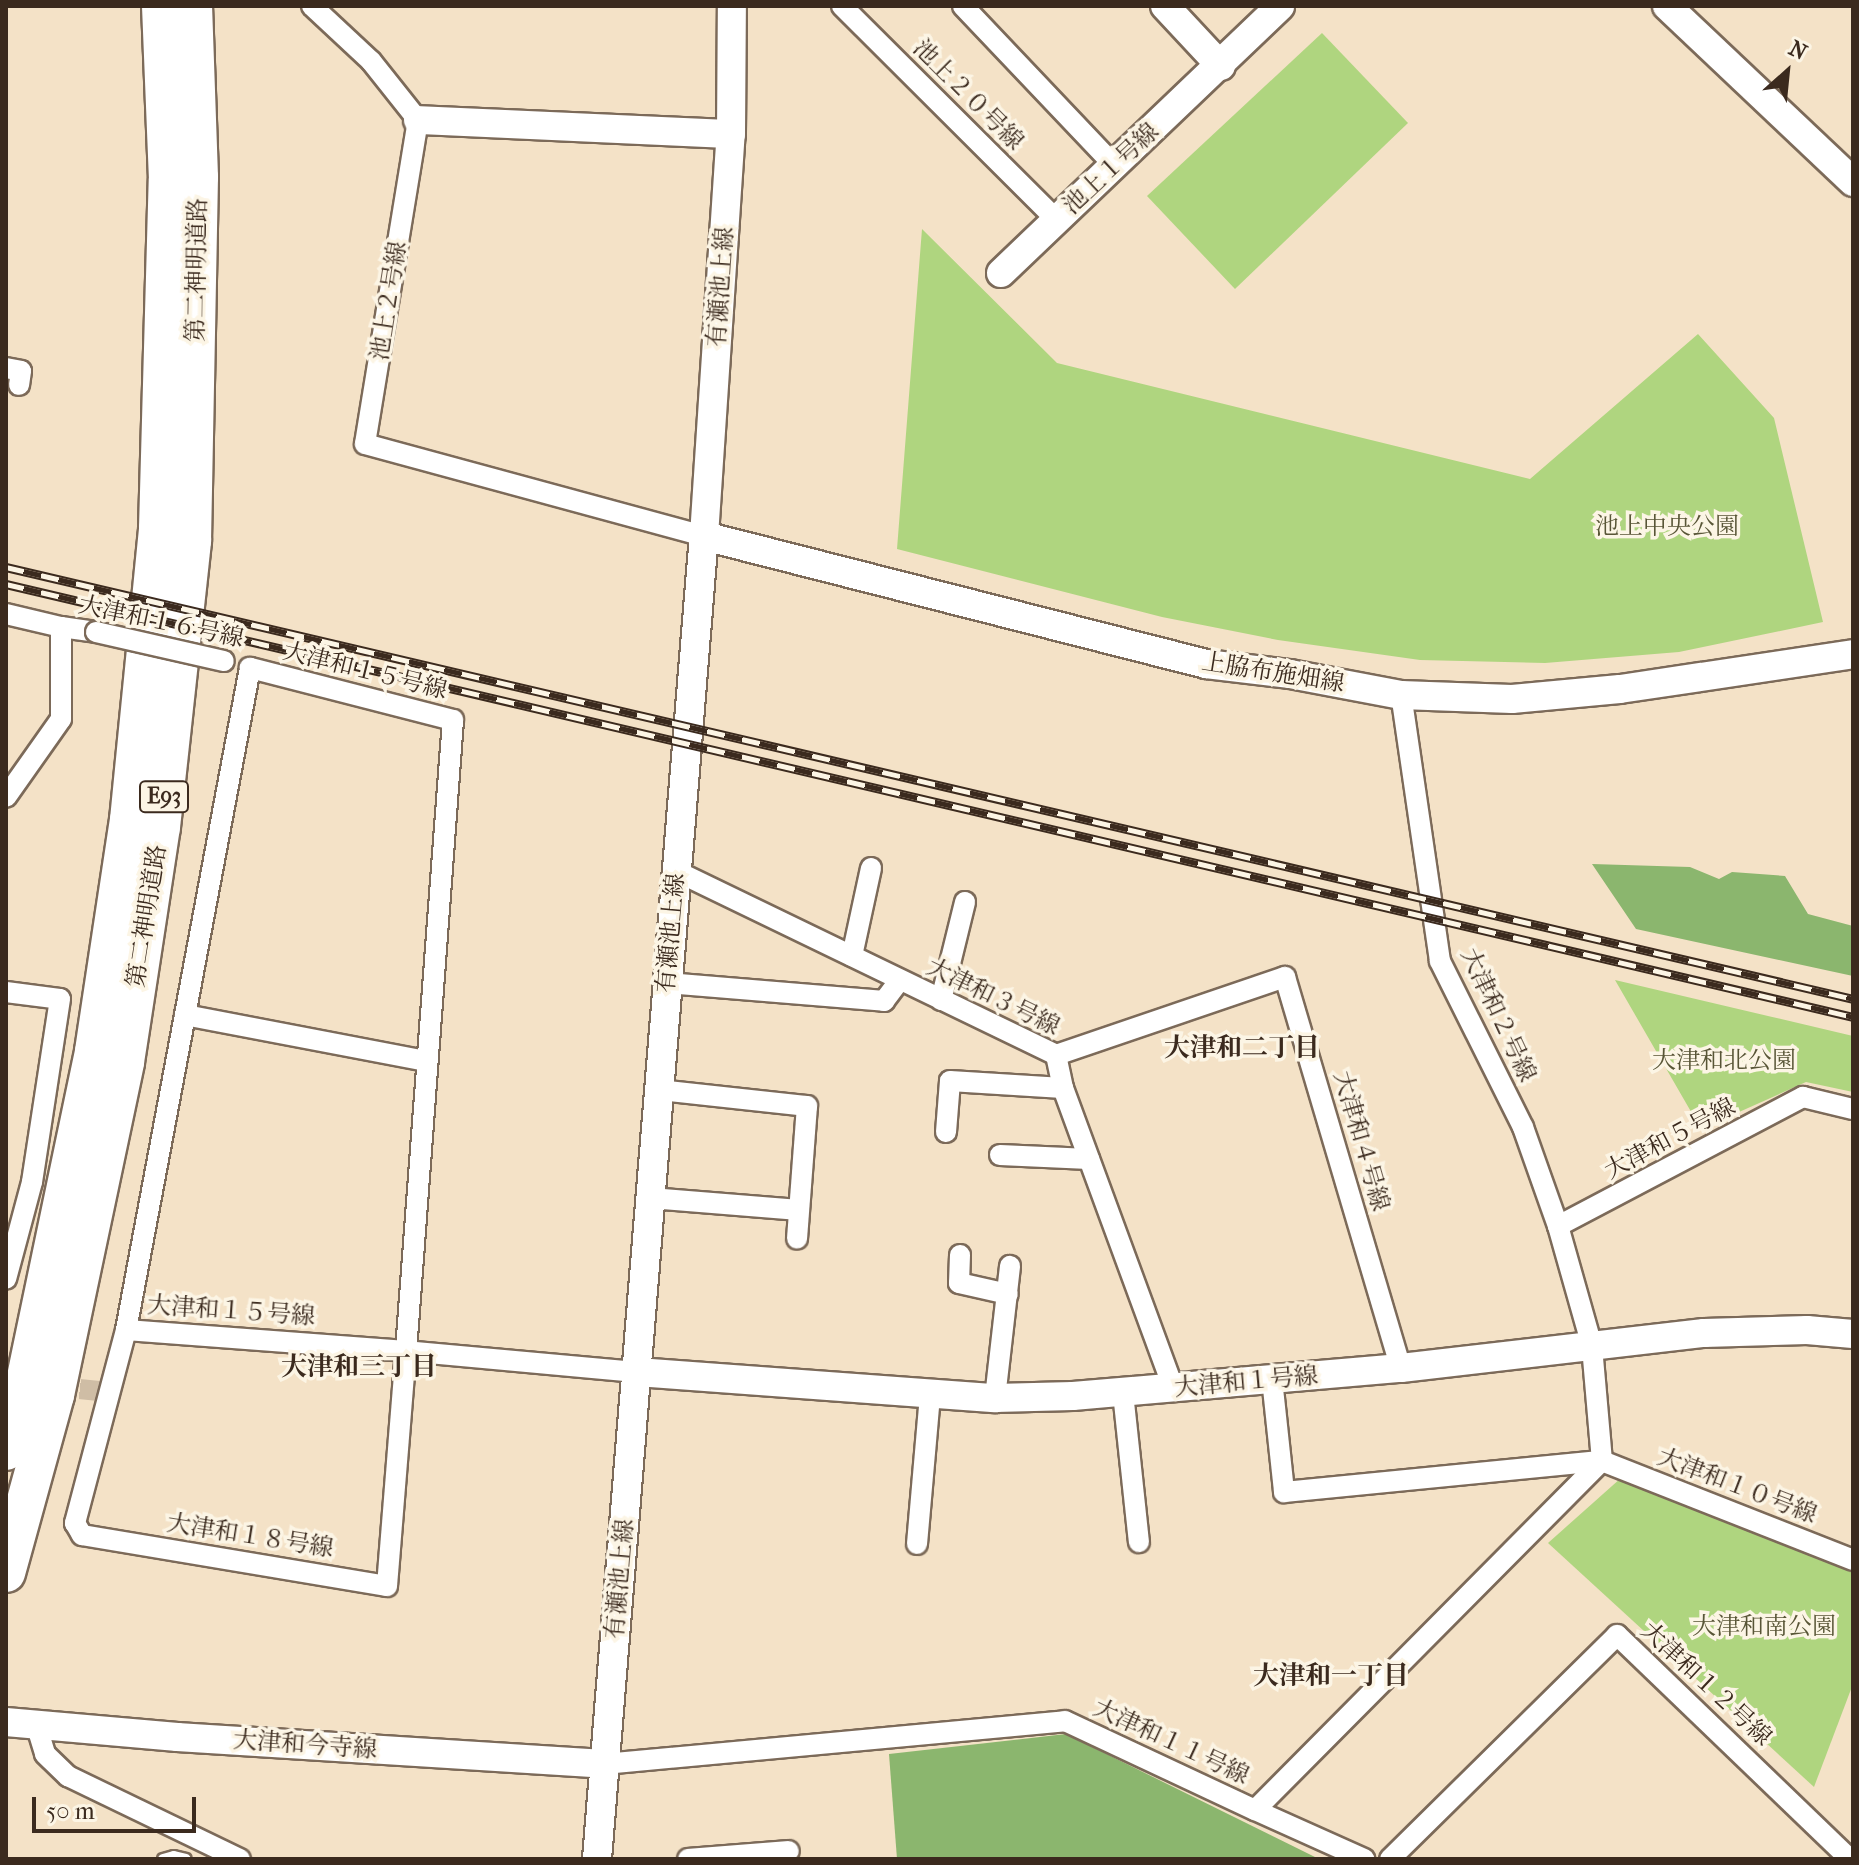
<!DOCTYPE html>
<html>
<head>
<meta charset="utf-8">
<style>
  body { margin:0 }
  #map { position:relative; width:1859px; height:1865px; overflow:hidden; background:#f4e2c7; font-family:"IM FELL French Canon","Noto Serif JP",serif }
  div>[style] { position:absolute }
  .green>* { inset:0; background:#afd57f }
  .forest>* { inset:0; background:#8bb66e }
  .street-tunnel>* { height:20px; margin-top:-10px; transform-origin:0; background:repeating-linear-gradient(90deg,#cfbda5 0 20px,transparent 0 30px) }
  .roads { filter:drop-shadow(2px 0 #7c6a59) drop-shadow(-2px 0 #7c6a59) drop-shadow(0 2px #7c6a59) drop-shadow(0 -2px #7c6a59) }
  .lane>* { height:10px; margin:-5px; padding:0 5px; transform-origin:5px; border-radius:5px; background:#fff }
  .street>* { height:20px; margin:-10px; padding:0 10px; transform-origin:10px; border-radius:10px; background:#fff }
  .secondary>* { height:28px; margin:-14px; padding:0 14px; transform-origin:14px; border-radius:14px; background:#fff }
  .highway>* { height:38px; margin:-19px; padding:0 19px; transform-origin:19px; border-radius:19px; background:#fff }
  .rail>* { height:9px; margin-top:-4.5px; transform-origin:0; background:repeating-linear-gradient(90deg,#fcf5e5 0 18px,#3b2a1e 0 36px); box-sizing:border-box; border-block:2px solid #3b2a1e }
  .bridges { filter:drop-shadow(2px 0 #7c6a59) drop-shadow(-2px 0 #7c6a59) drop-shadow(0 2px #7c6a59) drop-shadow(0 -2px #7c6a59) }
  .street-bridge>* { height:20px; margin:-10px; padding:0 10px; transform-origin:10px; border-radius:10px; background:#fff }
  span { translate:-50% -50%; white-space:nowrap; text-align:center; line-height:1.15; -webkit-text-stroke:7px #fcf5e5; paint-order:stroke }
  .shield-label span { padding:2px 6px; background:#fcf5e5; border:2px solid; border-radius:6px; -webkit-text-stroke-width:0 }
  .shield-label { font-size:22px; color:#3b2a1e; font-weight:700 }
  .street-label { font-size:24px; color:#3b2a1e }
  .park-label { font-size:24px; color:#585536 }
  .neighbourhood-label { font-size:26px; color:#3b2a1e; font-weight:700 }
  .frame { position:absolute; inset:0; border:8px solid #3b2a1e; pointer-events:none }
  .north { position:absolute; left:1747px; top:32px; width:80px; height:80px; -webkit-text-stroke:6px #fcf5e5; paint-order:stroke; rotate:27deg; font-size:22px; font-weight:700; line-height:32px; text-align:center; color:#3b2a1e }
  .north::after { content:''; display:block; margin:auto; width:28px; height:36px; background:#3b2a1e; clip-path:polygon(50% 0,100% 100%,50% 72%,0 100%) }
  .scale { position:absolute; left:32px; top:1797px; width:164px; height:36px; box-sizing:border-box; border:4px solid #3b2a1e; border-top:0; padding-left:10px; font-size:24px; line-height:28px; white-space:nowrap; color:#3b2a1e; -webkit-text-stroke:6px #fcf5e5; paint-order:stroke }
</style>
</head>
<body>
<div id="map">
  <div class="green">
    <i style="clip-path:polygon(1322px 33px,1408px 123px,1235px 289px,1147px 196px)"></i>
    <i style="clip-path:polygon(922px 229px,1057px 363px,1530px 479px,1698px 334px,1774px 418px,1823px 622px,1679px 652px,1545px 663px,1420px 660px,1278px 640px,1162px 617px,897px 549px)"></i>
    <i style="clip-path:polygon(1615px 980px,1853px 1036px,1853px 1092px,1806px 1082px,1701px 1129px)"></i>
    <i style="clip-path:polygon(1621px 1478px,1853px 1570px,1853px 1684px,1814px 1787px,1548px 1543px)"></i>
  </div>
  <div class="forest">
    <i style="clip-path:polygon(1592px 864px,1690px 867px,1719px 879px,1732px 872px,1785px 876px,1808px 914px,1853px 926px,1853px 976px,1636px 929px)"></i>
    <i style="clip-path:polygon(1066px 1734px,1317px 1858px,1319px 1859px,897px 1859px,889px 1754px)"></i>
  </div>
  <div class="street-tunnel">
    <i style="left:50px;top:1386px;width:59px;rotate:5.8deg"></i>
  </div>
  <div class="roads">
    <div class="lane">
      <i style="left:163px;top:1859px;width:11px;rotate:-15deg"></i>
      <i style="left:174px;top:1856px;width:12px;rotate:14deg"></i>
    </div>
    <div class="street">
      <i style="left:312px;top:6px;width:81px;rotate:43deg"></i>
      <i style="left:371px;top:61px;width:75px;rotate:51.5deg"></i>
      <i style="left:418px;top:120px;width:328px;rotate:99.3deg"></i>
      <i style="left:365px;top:444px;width:351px;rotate:15.2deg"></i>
      <i style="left:842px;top:6px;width:303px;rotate:44.9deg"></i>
      <i style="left:963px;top:6px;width:219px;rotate:46.5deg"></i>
      <i style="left:6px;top:368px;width:15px;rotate:11deg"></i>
      <i style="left:21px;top:371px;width:14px;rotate:98deg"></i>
      <i style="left:6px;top:614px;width:57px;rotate:13.3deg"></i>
      <i style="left:61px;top:627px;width:92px;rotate:90deg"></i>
      <i style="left:61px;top:719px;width:95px;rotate:125.2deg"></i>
      <i style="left:61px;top:627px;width:35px;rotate:8deg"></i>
      <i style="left:676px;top:871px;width:422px;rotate:25.8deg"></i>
      <i style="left:1056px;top:1055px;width:34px;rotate:78deg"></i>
      <i style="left:1063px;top:1088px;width:322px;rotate:69.8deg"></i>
      <i style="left:852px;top:956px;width:90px;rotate:-77.8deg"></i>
      <i style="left:667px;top:983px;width:218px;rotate:4.7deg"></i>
      <i style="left:884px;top:1001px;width:26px;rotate:-53deg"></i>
      <i style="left:6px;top:992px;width:54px;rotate:7.4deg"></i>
      <i style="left:60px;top:999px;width:185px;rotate:98.7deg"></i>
      <i style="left:32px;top:1182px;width:100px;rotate:105deg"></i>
      <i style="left:941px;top:1000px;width:101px;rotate:-76.2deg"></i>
      <i style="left:185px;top:1015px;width:246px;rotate:10.8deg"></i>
      <i style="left:1056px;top:1055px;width:242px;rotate:-18.8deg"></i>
      <i style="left:1285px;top:977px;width:408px;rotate:73.5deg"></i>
      <i style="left:659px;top:1090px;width:149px;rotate:6.2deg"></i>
      <i style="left:807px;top:1106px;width:133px;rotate:94.3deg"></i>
      <i style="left:946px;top:1132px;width:51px;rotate:-85.5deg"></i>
      <i style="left:950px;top:1081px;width:113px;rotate:3.5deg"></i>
      <i style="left:1000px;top:1155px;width:89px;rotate:2.6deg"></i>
      <i style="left:651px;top:1198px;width:148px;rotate:4.6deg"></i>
      <i style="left:1558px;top:1226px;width:277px;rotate:-27.8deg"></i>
      <i style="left:1803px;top:1097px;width:51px;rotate:13.5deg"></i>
      <i style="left:960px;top:1255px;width:28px;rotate:92deg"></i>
      <i style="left:959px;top:1283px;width:50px;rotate:12.7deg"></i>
      <i style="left:126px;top:1330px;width:200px;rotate:104.8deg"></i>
      <i style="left:75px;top:1523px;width:14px;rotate:60deg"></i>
      <i style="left:82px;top:1535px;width:309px;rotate:9.5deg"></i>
      <i style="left:387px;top:1586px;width:236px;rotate:-85.4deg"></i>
      <i style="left:406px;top:1351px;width:633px;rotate:-85.74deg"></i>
      <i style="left:453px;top:720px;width:210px;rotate:-165.6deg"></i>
      <i style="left:250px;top:668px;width:674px;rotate:100.61deg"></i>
      <i style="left:126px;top:1330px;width:281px;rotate:4.3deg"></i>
      <i style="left:406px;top:1351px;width:232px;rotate:5.2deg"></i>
      <i style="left:1272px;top:1379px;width:114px;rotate:83.9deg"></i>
      <i style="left:1284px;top:1492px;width:320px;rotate:-5.6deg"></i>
      <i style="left:1602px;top:1461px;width:270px;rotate:21.5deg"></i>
      <i style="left:1123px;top:1393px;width:150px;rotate:83.9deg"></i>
      <i style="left:995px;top:1398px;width:133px;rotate:-83.5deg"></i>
      <i style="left:917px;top:1544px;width:151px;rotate:-85deg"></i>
      <i style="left:36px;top:1724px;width:31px;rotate:73deg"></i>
      <i style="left:45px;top:1754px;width:32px;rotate:44deg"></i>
      <i style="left:68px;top:1776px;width:191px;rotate:25.8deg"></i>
      <i style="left:604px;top:1764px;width:463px;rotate:-5.3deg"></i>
      <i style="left:1065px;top:1721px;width:210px;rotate:25.1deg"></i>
      <i style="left:1255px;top:1810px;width:492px;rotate:-45.2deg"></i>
      <i style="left:1602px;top:1461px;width:115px;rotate:-95deg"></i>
      <i style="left:1592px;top:1346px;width:125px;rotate:-105.8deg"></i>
      <i style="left:1558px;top:1226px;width:105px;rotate:-109.5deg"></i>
      <i style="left:1523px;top:1127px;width:186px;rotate:-116.6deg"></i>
      <i style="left:1440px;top:961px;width:269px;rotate:-98.3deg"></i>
      <i style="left:1255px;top:1810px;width:120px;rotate:24.2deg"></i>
      <i style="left:688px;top:1859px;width:101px;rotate:-4.5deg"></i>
      <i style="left:1390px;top:1859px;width:319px;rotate:-44.6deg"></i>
      <i style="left:1617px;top:1635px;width:323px;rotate:43.9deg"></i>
    </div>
    <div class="secondary">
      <i style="left:1165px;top:6px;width:82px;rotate:47deg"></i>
      <i style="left:1667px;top:6px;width:256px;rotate:43.4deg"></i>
      <i style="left:418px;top:120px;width:313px;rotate:2.6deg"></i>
      <i style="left:1001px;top:273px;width:386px;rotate:-43.7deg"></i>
      <i style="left:704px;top:536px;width:518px;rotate:14.3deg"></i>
      <i style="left:1206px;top:664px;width:85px;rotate:6.8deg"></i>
      <i style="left:1290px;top:674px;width:113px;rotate:10.7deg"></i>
      <i style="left:1401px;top:695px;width:111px;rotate:2.1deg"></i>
      <i style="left:1512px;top:699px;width:108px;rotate:-5.3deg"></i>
      <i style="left:1620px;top:689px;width:236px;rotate:-8.5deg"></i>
      <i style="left:637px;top:1372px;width:359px;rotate:4.2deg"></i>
      <i style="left:995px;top:1398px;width:78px;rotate:-1.5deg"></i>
      <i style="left:1073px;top:1396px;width:329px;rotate:-4.9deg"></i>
      <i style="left:1401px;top:1368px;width:305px;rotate:-6.6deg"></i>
      <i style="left:1704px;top:1333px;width:103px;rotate:-1.7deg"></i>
      <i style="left:1807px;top:1330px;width:46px;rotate:5deg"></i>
      <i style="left:6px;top:1722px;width:172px;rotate:5deg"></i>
      <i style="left:177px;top:1737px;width:428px;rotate:3.6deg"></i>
      <i style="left:597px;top:1859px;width:1327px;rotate:-85.38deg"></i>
      <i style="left:704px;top:536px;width:403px;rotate:-86.2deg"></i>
      <i style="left:731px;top:134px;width:128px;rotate:-89.6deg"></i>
    </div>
    <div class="highway">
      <i style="left:6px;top:1451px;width:66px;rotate:-74.3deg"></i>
      <i style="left:24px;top:1387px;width:343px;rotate:-78.2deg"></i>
      <i style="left:94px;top:1051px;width:234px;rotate:-81.4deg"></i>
      <i style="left:129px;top:820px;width:293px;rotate:-84.3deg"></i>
      <i style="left:158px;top:528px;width:348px;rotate:-88.4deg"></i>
      <i style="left:168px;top:180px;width:174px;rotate:-92.3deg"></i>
      <i style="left:6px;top:1573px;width:185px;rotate:-74.6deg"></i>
      <i style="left:55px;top:1395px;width:340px;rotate:-78.1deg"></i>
      <i style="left:125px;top:1062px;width:238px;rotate:-81.3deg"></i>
      <i style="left:161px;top:827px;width:288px;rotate:-83.8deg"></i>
      <i style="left:192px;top:541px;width:364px;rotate:-88.9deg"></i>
      <i style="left:199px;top:177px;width:171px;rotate:-92deg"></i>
    </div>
  </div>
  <div class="rail">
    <i style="left:6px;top:567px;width:1897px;rotate:13.16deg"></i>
    <i style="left:6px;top:584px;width:1897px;rotate:13.19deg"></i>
  </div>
  <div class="bridges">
    <div class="street-bridge">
      <i style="left:96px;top:632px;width:131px;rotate:12.8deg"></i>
    </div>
  </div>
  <div class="shield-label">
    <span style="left:164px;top:797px">E93</span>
  </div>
  <div class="street-label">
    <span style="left:968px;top:95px;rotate:45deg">池上２０号線</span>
    <span style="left:1111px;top:169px;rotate:-43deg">池上１号線</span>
    <span style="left:197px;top:270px;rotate:-89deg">第二神明道路</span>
    <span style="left:721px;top:287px;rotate:-86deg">有瀬池上線</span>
    <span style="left:389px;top:301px;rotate:-81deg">池上２号線</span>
    <span style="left:161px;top:622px;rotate:12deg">大津和１６号線</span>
    <span style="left:365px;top:671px;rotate:14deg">大津和１５号線</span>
    <span style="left:1273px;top:673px;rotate:9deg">上脇布施畑線</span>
    <span style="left:147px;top:916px;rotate:-81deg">第二神明道路</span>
    <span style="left:671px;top:933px;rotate:-85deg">有瀬池上線</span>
    <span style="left:993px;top:997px;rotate:26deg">大津和３号線</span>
    <span style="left:1498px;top:1015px;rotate:65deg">大津和２号線</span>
    <span style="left:1670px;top:1139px;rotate:-28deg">大津和５号線</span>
    <span style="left:1361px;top:1141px;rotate:74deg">大津和４号線</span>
    <span style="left:231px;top:1311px;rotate:4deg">大津和１５号線</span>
    <span style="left:1246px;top:1382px;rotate:-5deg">大津和１号線</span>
    <span style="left:1737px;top:1486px;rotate:21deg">大津和１０号線</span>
    <span style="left:250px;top:1536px;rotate:9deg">大津和１８号線</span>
    <span style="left:620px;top:1579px;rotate:-85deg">有瀬池上線</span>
    <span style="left:1706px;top:1684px;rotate:43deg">大津和１２号線</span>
    <span style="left:1171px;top:1742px;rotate:25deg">大津和１１号線</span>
    <span style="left:305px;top:1745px;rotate:4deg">大津和今寺線</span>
  </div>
  <div class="park-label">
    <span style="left:1667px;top:527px">池上中央公園</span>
    <span style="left:1724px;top:1061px">大津和北公園</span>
    <span style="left:1764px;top:1627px">大津和南公園</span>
  </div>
  <div class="neighbourhood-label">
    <span style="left:1242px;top:1048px">大津和二丁目</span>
    <span style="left:359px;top:1367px">大津和三丁目</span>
    <span style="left:1331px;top:1676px">大津和一丁目</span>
  </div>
  <div class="frame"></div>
  <div class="north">N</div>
  <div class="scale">50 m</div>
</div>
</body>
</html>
